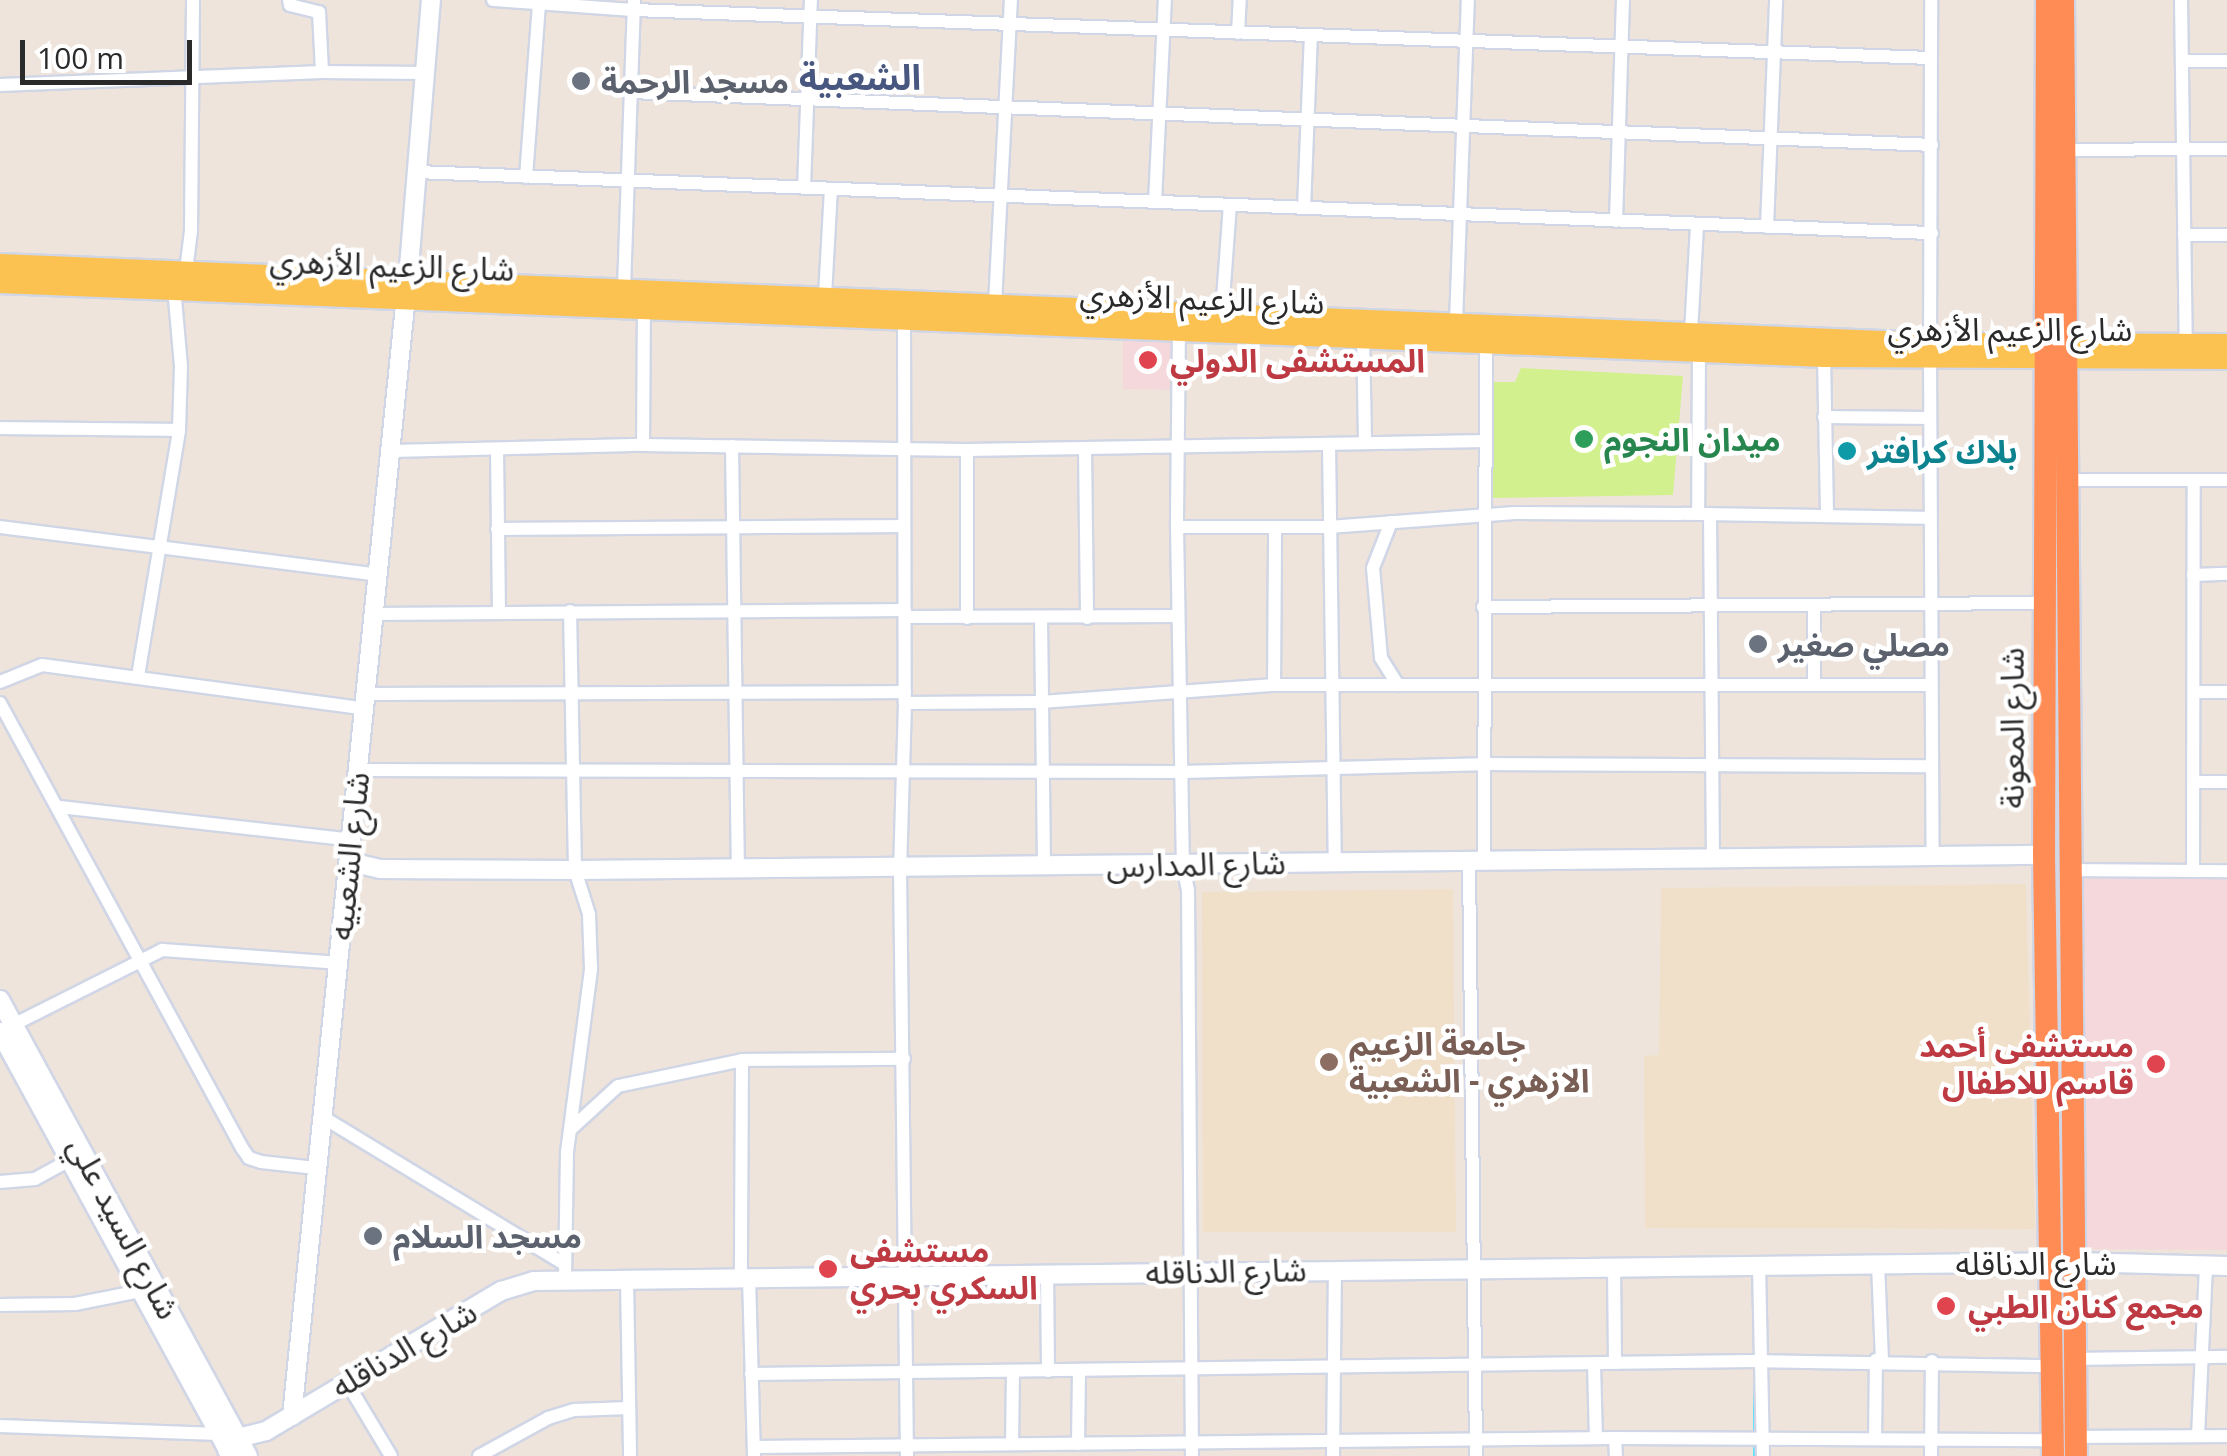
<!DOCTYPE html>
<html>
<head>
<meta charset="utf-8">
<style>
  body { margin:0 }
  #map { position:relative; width:2227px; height:1456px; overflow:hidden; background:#eee4db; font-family:"Open Sans","Noto Sans Arabic",sans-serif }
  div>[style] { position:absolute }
  .education>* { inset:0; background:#f1e0c9 }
  .medical>* { inset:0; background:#f5d8dc }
  .pitch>* { inset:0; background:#d2f18e }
  .stream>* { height:4px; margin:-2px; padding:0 2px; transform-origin:2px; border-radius:2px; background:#66e1f8 }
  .roads { filter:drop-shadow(2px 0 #d0d6e5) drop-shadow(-2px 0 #d0d6e5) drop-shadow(0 2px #d0d6e5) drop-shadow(0 -2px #d0d6e5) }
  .street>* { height:12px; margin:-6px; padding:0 6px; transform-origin:6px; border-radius:6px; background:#fff }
  .secondary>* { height:18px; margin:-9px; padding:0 9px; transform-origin:9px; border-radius:9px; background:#fff }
  .primary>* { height:20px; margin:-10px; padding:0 10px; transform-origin:10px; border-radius:10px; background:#fbc252 }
  .highway>* { height:22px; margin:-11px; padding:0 11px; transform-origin:11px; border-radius:11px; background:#ff8c55 }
  .dots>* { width:28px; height:28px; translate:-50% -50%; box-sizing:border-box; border:5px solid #fff; border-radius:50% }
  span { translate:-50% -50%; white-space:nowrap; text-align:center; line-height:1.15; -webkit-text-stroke:9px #fff; paint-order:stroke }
  .worship-label { font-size:32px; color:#5b616d; font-weight:700 }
  .left { translate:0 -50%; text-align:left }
  .street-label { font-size:32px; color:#2a2a2a }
  .health-label { font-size:32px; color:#be3a42; font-weight:700 }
  .right { translate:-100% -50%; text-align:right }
  .leisure-label { font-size:32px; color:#27864d; font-weight:700 }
  .culture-label { font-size:32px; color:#0d838f; font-weight:700 }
  .education-label { font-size:32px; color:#785e54; font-weight:700 }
  .neighbourhood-label { font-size:35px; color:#47577f; font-weight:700 }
  .scale { position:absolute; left:20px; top:40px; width:172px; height:45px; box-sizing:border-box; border:5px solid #2a2a2a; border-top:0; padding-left:12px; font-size:30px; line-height:35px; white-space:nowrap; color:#2a2a2a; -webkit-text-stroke:8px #fff; paint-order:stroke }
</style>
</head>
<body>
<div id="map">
  <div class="education">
    <i style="clip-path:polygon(2026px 884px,2035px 1229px,1645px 1228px,1644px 1056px,1659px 1055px,1661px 888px)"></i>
    <i style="clip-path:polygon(1453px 889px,1456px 1232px,1203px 1232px,1202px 892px)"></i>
  </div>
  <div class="medical">
    <i style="clip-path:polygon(1123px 328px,1174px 330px,1174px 390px,1123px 389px)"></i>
    <i style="clip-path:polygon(2081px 879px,2227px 879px,2227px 1250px,2087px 1249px)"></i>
  </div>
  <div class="pitch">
    <i style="clip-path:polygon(1521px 368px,1683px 376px,1673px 495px,1491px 498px,1491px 382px,1515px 382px)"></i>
  </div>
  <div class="stream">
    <i style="left:1755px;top:1456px;width:80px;rotate:-90deg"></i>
  </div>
  <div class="roads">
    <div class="street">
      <i style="left:289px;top:0;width:5px;rotate:79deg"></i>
      <i style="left:290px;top:5px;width:30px;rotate:14deg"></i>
      <i style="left:319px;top:12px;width:60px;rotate:87.1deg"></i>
      <i style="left:493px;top:0;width:141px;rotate:4.1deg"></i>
      <i style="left:634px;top:10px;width:1298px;rotate:2.12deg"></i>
      <i style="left:2181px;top:0;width:344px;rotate:89.2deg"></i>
      <i style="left:1238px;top:33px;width:33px;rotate:-87deg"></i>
      <i style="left:2183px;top:61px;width:44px"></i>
      <i style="left:0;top:85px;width:322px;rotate:-2.3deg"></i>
      <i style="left:322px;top:72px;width:103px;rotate:0.6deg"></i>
      <i style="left:631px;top:92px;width:1302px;rotate:2.33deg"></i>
      <i style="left:2064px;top:150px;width:163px;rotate:-0.4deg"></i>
      <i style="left:417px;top:172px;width:1516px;rotate:2.31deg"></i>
      <i style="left:526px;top:177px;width:174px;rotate:-85.7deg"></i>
      <i style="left:804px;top:188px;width:188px;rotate:-87.9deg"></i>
      <i style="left:1155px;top:202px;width:202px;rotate:-87.2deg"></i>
      <i style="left:1304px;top:208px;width:173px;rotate:-87.7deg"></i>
      <i style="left:1616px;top:221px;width:221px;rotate:-88.2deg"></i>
      <i style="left:1767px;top:227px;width:227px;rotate:-87.7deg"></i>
      <i style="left:2184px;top:235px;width:43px"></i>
      <i style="left:624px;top:288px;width:288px;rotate:-88deg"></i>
      <i style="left:825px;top:296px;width:107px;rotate:-86.8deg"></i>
      <i style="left:995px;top:304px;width:304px;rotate:-87deg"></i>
      <i style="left:1222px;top:313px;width:108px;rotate:-85.8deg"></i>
      <i style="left:904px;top:316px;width:387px;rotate:89.9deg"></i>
      <i style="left:905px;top:703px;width:164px;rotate:91.7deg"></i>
      <i style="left:900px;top:867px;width:589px;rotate:89.32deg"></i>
      <i style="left:1456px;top:323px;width:323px;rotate:-87.9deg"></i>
      <i style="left:1179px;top:327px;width:200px;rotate:90.6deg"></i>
      <i style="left:1177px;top:527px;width:338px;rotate:89deg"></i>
      <i style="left:1183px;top:865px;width:25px;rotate:79deg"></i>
      <i style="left:1188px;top:890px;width:566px;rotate:89.6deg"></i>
      <i style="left:1691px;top:333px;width:109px;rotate:-86.8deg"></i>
      <i style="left:1363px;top:335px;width:108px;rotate:88.9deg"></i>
      <i style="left:1930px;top:343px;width:343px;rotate:-89.8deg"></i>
      <i style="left:1699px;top:349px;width:165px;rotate:90.3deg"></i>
      <i style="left:1698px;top:514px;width:12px"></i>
      <i style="left:1710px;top:514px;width:346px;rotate:89.5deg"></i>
      <i style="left:1824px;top:357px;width:159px;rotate:88.9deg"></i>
      <i style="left:1930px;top:359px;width:499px;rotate:89.7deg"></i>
      <i style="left:1824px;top:417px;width:105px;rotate:0.5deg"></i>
      <i style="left:0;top:428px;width:179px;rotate:0.6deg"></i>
      <i style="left:643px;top:445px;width:139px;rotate:-89.6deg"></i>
      <i style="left:1329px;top:445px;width:416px;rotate:89.2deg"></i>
      <i style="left:732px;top:446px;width:422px;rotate:89.2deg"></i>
      <i style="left:497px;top:449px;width:163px;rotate:89.3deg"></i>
      <i style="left:1085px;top:449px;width:169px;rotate:89.3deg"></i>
      <i style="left:392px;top:451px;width:251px;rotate:-1.4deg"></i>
      <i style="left:643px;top:445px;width:324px;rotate:0.9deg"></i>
      <i style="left:967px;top:450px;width:519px;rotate:-0.99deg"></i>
      <i style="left:2067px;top:480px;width:160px"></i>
      <i style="left:1710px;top:514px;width:220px;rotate:1deg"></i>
      <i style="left:1391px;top:522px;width:49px;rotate:111.4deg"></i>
      <i style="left:1373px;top:568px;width:90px;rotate:84.9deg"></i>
      <i style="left:1381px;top:658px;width:32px;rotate:58deg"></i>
      <i style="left:0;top:527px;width:381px;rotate:7.2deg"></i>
      <i style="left:1177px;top:527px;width:152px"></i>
      <i style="left:1329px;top:527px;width:186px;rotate:-4.3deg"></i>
      <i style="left:1514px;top:513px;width:184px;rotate:0.3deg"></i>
      <i style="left:497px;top:529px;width:406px;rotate:-0.4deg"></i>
      <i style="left:2193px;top:575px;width:34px;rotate:-2deg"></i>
      <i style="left:1814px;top:606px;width:77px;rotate:90deg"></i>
      <i style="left:1483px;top:607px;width:562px;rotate:-0.41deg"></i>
      <i style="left:373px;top:614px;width:532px;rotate:-0.43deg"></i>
      <i style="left:906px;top:617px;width:272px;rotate:-0.2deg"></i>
      <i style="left:967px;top:618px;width:168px;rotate:-90deg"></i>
      <i style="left:1041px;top:618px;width:248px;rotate:89.3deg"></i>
      <i style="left:138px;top:676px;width:249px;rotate:-80.5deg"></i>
      <i style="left:179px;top:430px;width:64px;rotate:-88.2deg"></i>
      <i style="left:181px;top:366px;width:79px;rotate:-95.1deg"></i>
      <i style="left:174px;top:287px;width:20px;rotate:-53deg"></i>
      <i style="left:186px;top:271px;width:40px;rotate:-82.9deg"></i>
      <i style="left:191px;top:231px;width:231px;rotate:-89.5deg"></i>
      <i style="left:0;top:682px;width:45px;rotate:-22deg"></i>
      <i style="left:42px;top:665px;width:323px;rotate:7.7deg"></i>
      <i style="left:1274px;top:685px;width:158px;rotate:-89.6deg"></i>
      <i style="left:2195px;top:692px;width:32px"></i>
      <i style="left:364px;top:694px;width:541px;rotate:-0.21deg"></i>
      <i style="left:0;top:703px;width:507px;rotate:61.46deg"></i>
      <i style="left:242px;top:1148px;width:12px;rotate:55deg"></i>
      <i style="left:249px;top:1158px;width:13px;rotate:18deg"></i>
      <i style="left:261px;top:1162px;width:55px;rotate:6.2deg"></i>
      <i style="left:905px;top:703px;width:136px;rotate:-0.4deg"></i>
      <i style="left:1041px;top:702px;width:234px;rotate:-4.2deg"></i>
      <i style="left:1274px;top:685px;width:656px"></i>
      <i style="left:358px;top:770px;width:824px;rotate:0.14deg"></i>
      <i style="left:1182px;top:772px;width:300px;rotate:-1.5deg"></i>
      <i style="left:1482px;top:764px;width:449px;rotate:0.3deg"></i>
      <i style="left:2194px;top:782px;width:33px"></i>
      <i style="left:59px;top:807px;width:295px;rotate:6.4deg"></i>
      <i style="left:1469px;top:862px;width:594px;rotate:89.32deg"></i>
      <i style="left:1484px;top:862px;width:522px;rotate:-89.78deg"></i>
      <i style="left:2070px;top:870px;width:157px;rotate:0.4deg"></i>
      <i style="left:2193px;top:871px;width:391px;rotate:-89.9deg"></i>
      <i style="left:7px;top:1028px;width:174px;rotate:-26.7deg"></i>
      <i style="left:162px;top:950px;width:176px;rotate:4.2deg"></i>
      <i style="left:742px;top:1060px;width:162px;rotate:-0.4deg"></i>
      <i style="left:321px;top:1116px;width:285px;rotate:31.3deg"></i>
      <i style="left:572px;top:1128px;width:62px;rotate:-42.4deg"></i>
      <i style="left:618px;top:1086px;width:127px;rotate:-11.8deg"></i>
      <i style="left:742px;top:1060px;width:216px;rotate:90.3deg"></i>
      <i style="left:0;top:1182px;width:35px;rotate:-5deg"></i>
      <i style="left:35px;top:1179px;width:48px;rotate:-28.7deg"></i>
      <i style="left:1759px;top:1265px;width:191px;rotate:88.8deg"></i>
      <i style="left:1614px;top:1267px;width:96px;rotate:89.4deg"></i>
      <i style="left:1047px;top:1273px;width:98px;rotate:89.4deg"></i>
      <i style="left:749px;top:1277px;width:179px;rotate:88.4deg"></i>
      <i style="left:565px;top:1279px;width:127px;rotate:-89.1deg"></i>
      <i style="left:567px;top:1152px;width:185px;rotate:-82.5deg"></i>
      <i style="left:591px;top:969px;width:55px;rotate:-92.1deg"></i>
      <i style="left:589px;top:914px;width:46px;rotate:-107.7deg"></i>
      <i style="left:575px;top:870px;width:259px;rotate:-91.1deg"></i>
      <i style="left:627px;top:1280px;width:176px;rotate:89deg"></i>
      <i style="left:0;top:1305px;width:75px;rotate:-0.8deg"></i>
      <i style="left:75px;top:1304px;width:66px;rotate:-11.3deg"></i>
      <i style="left:2075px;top:1359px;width:152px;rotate:-0.8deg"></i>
      <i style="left:1594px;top:1364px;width:74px;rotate:88.5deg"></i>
      <i style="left:751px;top:1374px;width:1004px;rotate:-0.74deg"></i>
      <i style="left:1755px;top:1361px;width:297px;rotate:1deg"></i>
      <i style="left:346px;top:1381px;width:87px;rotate:59deg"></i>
      <i style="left:0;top:1426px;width:218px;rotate:2.1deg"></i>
      <i style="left:2198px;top:1436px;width:170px;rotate:-87.3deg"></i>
      <i style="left:2076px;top:1437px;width:151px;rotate:-0.4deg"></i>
      <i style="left:1615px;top:1438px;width:18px;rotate:87deg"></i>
      <i style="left:1875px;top:1439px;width:79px;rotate:-89.3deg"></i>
      <i style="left:1876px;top:1360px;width:6px"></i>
      <i style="left:1882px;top:1360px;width:96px;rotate:-92.4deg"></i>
      <i style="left:1012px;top:1444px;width:72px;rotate:-89.2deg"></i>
      <i style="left:1078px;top:1444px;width:73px;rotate:-89.2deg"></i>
      <i style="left:754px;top:1447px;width:861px;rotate:-0.6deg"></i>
      <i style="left:1615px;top:1438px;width:438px;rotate:0.3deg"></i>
      <i style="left:479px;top:1456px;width:79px;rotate:-28.8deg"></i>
      <i style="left:548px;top:1418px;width:28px;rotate:-17deg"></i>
      <i style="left:575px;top:1410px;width:54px;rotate:-2.1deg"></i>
      <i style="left:1333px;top:1456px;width:186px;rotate:-89.4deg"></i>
      <i style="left:1931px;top:1456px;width:95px;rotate:-89.4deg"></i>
    </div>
    <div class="secondary">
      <i style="left:408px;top:279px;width:280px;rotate:-85.3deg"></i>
      <i style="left:350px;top:862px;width:31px;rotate:13deg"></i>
      <i style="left:380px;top:869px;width:195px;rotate:0.3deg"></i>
      <i style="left:575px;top:870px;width:1469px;rotate:-0.59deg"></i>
      <i style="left:0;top:1000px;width:519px;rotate:61.46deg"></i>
      <i style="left:0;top:1032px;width:483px;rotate:61.4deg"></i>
      <i style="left:292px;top:1416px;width:1126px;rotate:-84.19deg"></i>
      <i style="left:227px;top:1450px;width:16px;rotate:-47deg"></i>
      <i style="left:238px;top:1438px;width:29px;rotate:-14deg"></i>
      <i style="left:266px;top:1431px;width:274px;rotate:-30.8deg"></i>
      <i style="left:501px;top:1291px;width:34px;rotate:-17deg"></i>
      <i style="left:534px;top:1281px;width:1541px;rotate:-0.71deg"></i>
      <i style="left:2075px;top:1262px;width:152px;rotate:1.5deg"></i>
    </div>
    <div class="primary">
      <i style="left:0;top:264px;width:1932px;rotate:2.34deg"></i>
      <i style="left:1930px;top:343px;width:297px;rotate:0.2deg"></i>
      <i style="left:0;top:283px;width:1826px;rotate:2.32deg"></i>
      <i style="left:1824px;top:357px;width:403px;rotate:0.3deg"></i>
    </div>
    <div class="highway">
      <i style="left:2047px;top:0;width:855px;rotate:90.2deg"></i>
      <i style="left:2044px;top:855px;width:601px;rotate:89.14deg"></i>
      <i style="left:2063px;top:0;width:1456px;rotate:89.49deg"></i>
    </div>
  </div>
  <div class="dots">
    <i style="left:581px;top:81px;background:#6b7280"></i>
    <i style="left:1148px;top:360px;background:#e0444e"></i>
    <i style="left:1584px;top:439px;background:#2e9e5b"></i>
    <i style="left:1847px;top:451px;background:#0f9aa8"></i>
    <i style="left:1758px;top:644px;background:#6b7280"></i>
    <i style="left:1329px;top:1062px;background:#8d6e63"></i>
    <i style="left:2156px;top:1064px;background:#e0444e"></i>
    <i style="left:373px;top:1236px;background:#6b7280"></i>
    <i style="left:828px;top:1269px;background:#e0444e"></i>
    <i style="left:1946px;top:1306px;background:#e0444e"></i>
  </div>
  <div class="worship-label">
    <span class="left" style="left:601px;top:81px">مسجد الرحمة</span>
    <span class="left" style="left:1778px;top:644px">مصلي صغير</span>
    <span class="left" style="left:393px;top:1236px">مسجد السلام</span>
  </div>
  <div class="street-label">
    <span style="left:392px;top:265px;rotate:2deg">شارع الزعيم الأزهري</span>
    <span style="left:1202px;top:298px;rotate:2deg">شارع الزعيم الأزهري</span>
    <span style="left:2010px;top:329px">شارع الزعيم الأزهري</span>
    <span style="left:2012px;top:728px;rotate:-90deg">شارع المعونة</span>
    <span style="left:349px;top:856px;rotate:-84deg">شارع الشعبيه</span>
    <span style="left:1196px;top:864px;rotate:-1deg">شارع المدارس</span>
    <span style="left:124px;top:1228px;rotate:62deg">شارع السيد علي</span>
    <span style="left:2036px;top:1263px">شارع الدناقله</span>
    <span style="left:1226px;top:1271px;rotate:-1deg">شارع الدناقله</span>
    <span style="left:404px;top:1349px;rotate:-30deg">شارع الدناقله</span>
  </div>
  <div class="health-label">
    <span class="left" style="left:1170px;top:360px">المستشفى الدولي</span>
    <span class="right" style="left:2134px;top:1064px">مستشفى أحمد<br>قاسم للاطفال</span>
    <span class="left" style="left:850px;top:1269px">مستشفى<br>السكري بحري</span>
    <span class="left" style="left:1968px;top:1306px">مجمع كنان الطبي</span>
  </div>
  <div class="leisure-label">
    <span class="left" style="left:1604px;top:439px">ميدان النجوم</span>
  </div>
  <div class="culture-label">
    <span class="left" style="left:1867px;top:451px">بلاك كرافتر</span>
  </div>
  <div class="education-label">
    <span class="left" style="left:1349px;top:1062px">جامعة الزعيم<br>الازهري - الشعبية</span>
  </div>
  <div class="neighbourhood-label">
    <span style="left:860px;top:77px">الشعبية</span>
  </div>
  <div class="scale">100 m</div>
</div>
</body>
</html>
